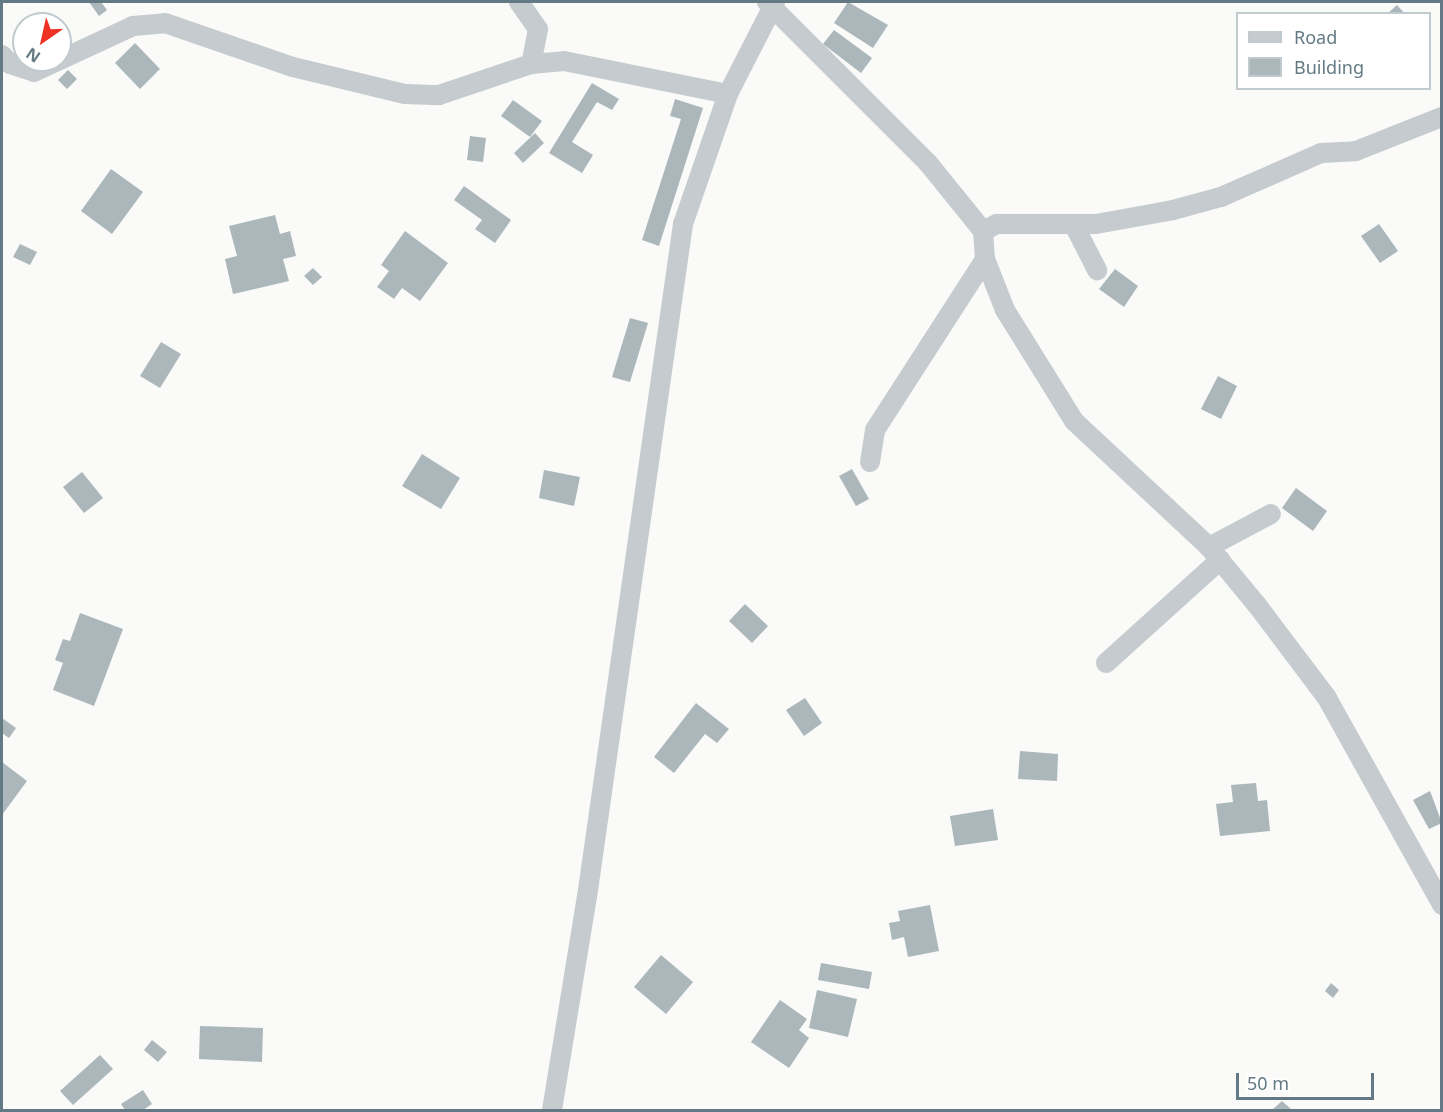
<!DOCTYPE html>
<html>
<head>
<meta charset="utf-8">
<style>
  body { margin:0 }
  #map { position:relative; width:1443px; height:1112px; overflow:hidden; background:#fafaf8; font-family:"Noto Sans",sans-serif }
  div>[style] { position:absolute }
  .building>* { inset:0; background:#abb7bb }
  .street>* { height:20px; margin:-10px; padding:0 10px; transform-origin:10px; border-radius:10px; background:#c5cbce }
  span { translate:-50% -50%; white-space:nowrap; text-align:center; line-height:1.15; -webkit-text-stroke:6px #fff; paint-order:stroke }
  .frame { position:absolute; inset:0; border:3px solid #637a84; pointer-events:none }
  .legend { position:absolute; left:1236px; top:12px; width:195px; height:78px; box-sizing:border-box; background:#fff; border:2px solid #c1cace; margin:0; padding:8px 10px; list-style:none; font-size:18px; color:#637a84 }
  .legend li { display:flex; align-items:center; gap:12px; height:30px }
  .legend b { width:30px; border:2px solid #c1cace }
  .north { position:absolute; left:12px; top:12px; width:60px; height:60px; box-sizing:border-box; background:#fff; border:2px solid #c1cace; border-radius:50%; rotate:214deg; font-size:16px; font-weight:700; line-height:24px; text-align:center; color:#637a84 }
  .north::after { content:''; display:block; margin:auto; width:21px; height:27px; background:#ee3223; clip-path:polygon(50% 0,100% 100%,50% 72%,0 100%) }
  .scale { position:absolute; left:1236px; top:1073px; width:138px; height:27px; box-sizing:border-box; border:3px solid #637a84; border-top:0; padding-left:8px; font-size:18px; line-height:21px; white-space:nowrap; color:#637a84; -webkit-text-stroke:4px #fff; paint-order:stroke }
</style>
</head>
<body>
<div id="map">
  <div class="building">
    <i style="clip-path:polygon(89px 2px,101px 2px,107px 10px,99px 16px)"></i>
    <i style="clip-path:polygon(848px 2px,888px 25px,873px 48px,834px 23px)"></i>
    <i style="clip-path:polygon(1397px 5px,1405px 14px,1387px 14px)"></i>
    <i style="clip-path:polygon(834px 30px,872px 58px,861px 73px,823px 44px)"></i>
    <i style="clip-path:polygon(135px 43px,160px 69px,140px 89px,115px 63px)"></i>
    <i style="clip-path:polygon(68px 70px,77px 79px,67px 89px,58px 80px)"></i>
    <i style="clip-path:polygon(592px 83px,619px 99px,612px 110px,597px 102px,572px 142px,593px 155px,582px 173px,549px 153px)"></i>
    <i style="clip-path:polygon(675px 99px,703px 108px,659px 246px,642px 240px,681px 119px,670px 116px)"></i>
    <i style="clip-path:polygon(513px 100px,542px 121px,530px 137px,501px 116px)"></i>
    <i style="clip-path:polygon(535px 133px,544px 143px,523px 163px,514px 153px)"></i>
    <i style="clip-path:polygon(470px 136px,486px 138px,483px 162px,467px 160px)"></i>
    <i style="clip-path:polygon(111px 169px,143px 192px,112px 234px,81px 211px)"></i>
    <i style="clip-path:polygon(464px 186px,511px 220px,495px 243px,475px 229px,482px 220px,454px 200px)"></i>
    <i style="clip-path:polygon(275px 215px,280px 234px,290px 231px,296px 256px,283px 259px,289px 281px,233px 294px,225px 259px,237px 256px,229px 226px)"></i>
    <i style="clip-path:polygon(1379px 224px,1398px 251px,1380px 263px,1361px 236px)"></i>
    <i style="clip-path:polygon(405px 231px,448px 263px,420px 301px,402px 288px,394px 299px,377px 287px,389px 271px,381px 265px)"></i>
    <i style="clip-path:polygon(20px 244px,37px 252px,30px 265px,13px 257px)"></i>
    <i style="clip-path:polygon(313px 268px,322px 277px,313px 285px,304px 276px)"></i>
    <i style="clip-path:polygon(1115px 269px,1138px 286px,1124px 307px,1099px 289px)"></i>
    <i style="clip-path:polygon(630px 318px,648px 323px,630px 382px,612px 377px)"></i>
    <i style="clip-path:polygon(161px 342px,181px 354px,160px 388px,140px 376px)"></i>
    <i style="clip-path:polygon(1218px 376px,1237px 386px,1221px 419px,1201px 409px)"></i>
    <i style="clip-path:polygon(422px 454px,460px 478px,441px 509px,402px 486px)"></i>
    <i style="clip-path:polygon(852px 469px,869px 499px,856px 506px,839px 476px)"></i>
    <i style="clip-path:polygon(544px 470px,580px 477px,574px 506px,539px 498px)"></i>
    <i style="clip-path:polygon(82px 472px,103px 498px,84px 513px,63px 487px)"></i>
    <i style="clip-path:polygon(1296px 488px,1327px 511px,1313px 531px,1282px 508px)"></i>
    <i style="clip-path:polygon(745px 604px,768px 626px,752px 643px,729px 621px)"></i>
    <i style="clip-path:polygon(80px 613px,123px 629px,94px 706px,53px 690px,63px 663px,55px 660px,63px 639px,70px 641px)"></i>
    <i style="clip-path:polygon(805px 698px,822px 723px,804px 736px,786px 710px)"></i>
    <i style="clip-path:polygon(696px 703px,729px 729px,717px 743px,705px 734px,674px 773px,654px 757px)"></i>
    <i style="clip-path:polygon(2px 718px,16px 728px,9px 738px,2px 733px)"></i>
    <i style="clip-path:polygon(1020px 751px,1058px 754px,1057px 781px,1018px 779px)"></i>
    <i style="clip-path:polygon(2px 762px,27px 781px,2px 815px)"></i>
    <i style="clip-path:polygon(1256px 783px,1258px 801px,1267px 800px,1270px 831px,1220px 836px,1216px 804px,1233px 802px,1231px 785px)"></i>
    <i style="clip-path:polygon(1430px 791px,1442px 823px,1429px 829px,1413px 800px)"></i>
    <i style="clip-path:polygon(993px 809px,998px 840px,955px 846px,950px 816px)"></i>
    <i style="clip-path:polygon(930px 905px,939px 951px,908px 957px,904px 937px,892px 940px,889px 923px,900px 921px,898px 911px)"></i>
    <i style="clip-path:polygon(661px 955px,693px 982px,666px 1014px,634px 987px)"></i>
    <i style="clip-path:polygon(821px 963px,872px 972px,869px 989px,818px 980px)"></i>
    <i style="clip-path:polygon(1331px 983px,1339px 990px,1333px 998px,1325px 991px)"></i>
    <i style="clip-path:polygon(817px 990px,857px 999px,848px 1037px,809px 1028px)"></i>
    <i style="clip-path:polygon(780px 1000px,807px 1019px,799px 1030px,809px 1038px,789px 1068px,751px 1042px)"></i>
    <i style="clip-path:polygon(200px 1026px,263px 1028px,262px 1062px,199px 1059px)"></i>
    <i style="clip-path:polygon(152px 1040px,167px 1052px,158px 1062px,144px 1050px)"></i>
    <i style="clip-path:polygon(100px 1055px,113px 1069px,73px 1105px,60px 1091px)"></i>
    <i style="clip-path:polygon(143px 1090px,152px 1104px,143px 1110px,125px 1110px,121px 1104px)"></i>
    <i style="clip-path:polygon(1282px 1101px,1292px 1110px,1272px 1110px)"></i>
  </div>
  <div class="street">
    <i style="left:519px;top:2px;width:33px;rotate:55deg"></i>
    <i style="left:538px;top:29px;width:36px;rotate:101deg"></i>
    <i style="left:767px;top:2px;width:228px;rotate:45deg"></i>
    <i style="left:928px;top:163px;width:87px;rotate:51deg"></i>
    <i style="left:983px;top:231px;width:16px;rotate:-27deg"></i>
    <i style="left:997px;top:224px;width:99px"></i>
    <i style="left:1096px;top:224px;width:78px;rotate:-10.3deg"></i>
    <i style="left:1173px;top:210px;width:50px;rotate:-15.2deg"></i>
    <i style="left:1221px;top:197px;width:109px;rotate:-23.7deg"></i>
    <i style="left:1321px;top:153px;width:35px;rotate:-3deg"></i>
    <i style="left:1356px;top:151px;width:92px;rotate:-21.6deg"></i>
    <i style="left:2px;top:55px;width:12px;rotate:48deg"></i>
    <i style="left:10px;top:64px;width:25px;rotate:18deg"></i>
    <i style="left:34px;top:72px;width:109px;rotate:-24.9deg"></i>
    <i style="left:133px;top:26px;width:32px;rotate:-5deg"></i>
    <i style="left:165px;top:23px;width:135px;rotate:19deg"></i>
    <i style="left:293px;top:67px;width:115px;rotate:13.6deg"></i>
    <i style="left:405px;top:94px;width:34px;rotate:2deg"></i>
    <i style="left:439px;top:95px;width:97px;rotate:-18.6deg"></i>
    <i style="left:531px;top:64px;width:33px;rotate:-5deg"></i>
    <i style="left:564px;top:61px;width:167px;rotate:11.4deg"></i>
    <i style="left:1074px;top:225px;width:51px;rotate:62.9deg"></i>
    <i style="left:983px;top:231px;width:28px;rotate:86deg"></i>
    <i style="left:985px;top:259px;width:55px;rotate:68.6deg"></i>
    <i style="left:1005px;top:310px;width:131px;rotate:58.1deg"></i>
    <i style="left:1074px;top:421px;width:185px;rotate:43deg"></i>
    <i style="left:1209px;top:547px;width:75px;rotate:50.4deg"></i>
    <i style="left:1257px;top:605px;width:116px;rotate:53deg"></i>
    <i style="left:1327px;top:698px;width:237px;rotate:60.9deg"></i>
    <i style="left:870px;top:462px;width:32px;rotate:-81deg"></i>
    <i style="left:875px;top:430px;width:203px;rotate:-57.2deg"></i>
    <i style="left:1209px;top:547px;width:70px;rotate:-28deg"></i>
    <i style="left:1106px;top:663px;width:154px;rotate:-42.1deg"></i>
    <i style="left:552px;top:1110px;width:216px;rotate:-80.7deg"></i>
    <i style="left:587px;top:897px;width:680px;rotate:-81.88deg"></i>
    <i style="left:683px;top:224px;width:138px;rotate:-70.9deg"></i>
    <i style="left:728px;top:94px;width:103px;rotate:-62.9deg"></i>
  </div>
  <div class="frame"></div>
  <ul class="legend">
  <li><b style="height:8px;background:#c5cbce"></b>Road</li>
  <li><b style="height:16px;background:#abb7bb"></b>Building</li>
  </ul>
  <div class="north">N</div>
  <div class="scale">50 m</div>
</div>
</body>
</html>
